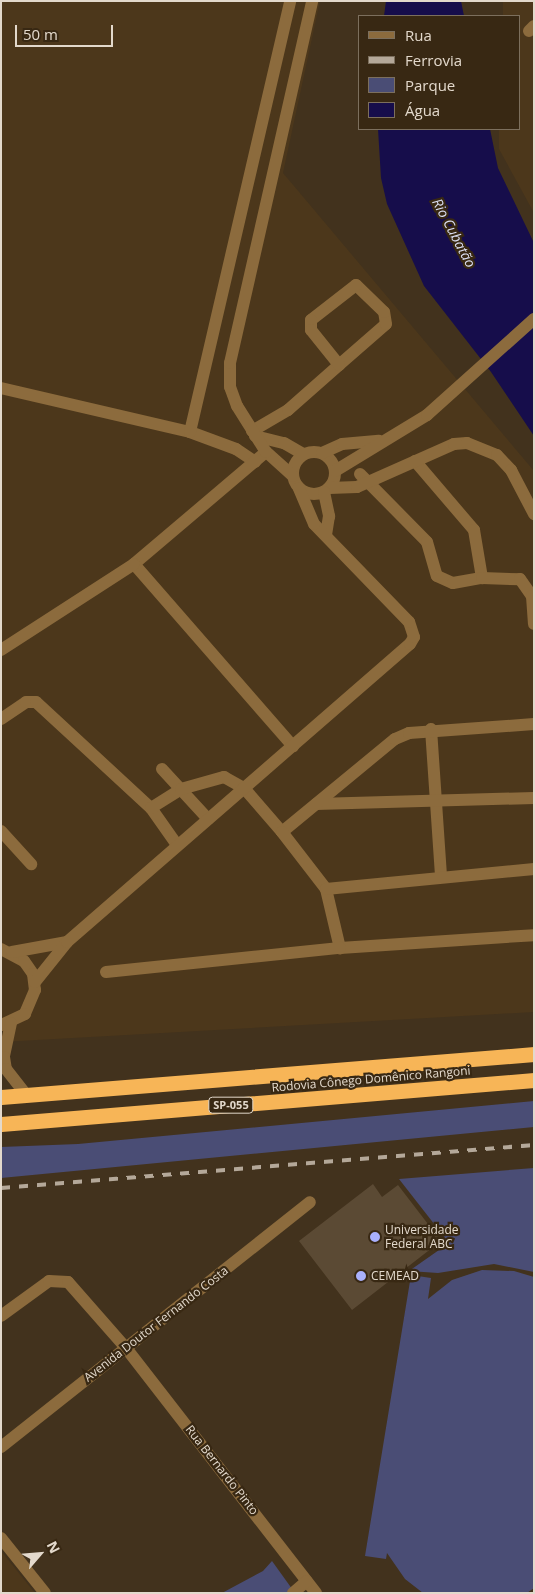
<!DOCTYPE html>
<html>
<head>
<meta charset="utf-8">
<style>
  body { margin:0 }
  #map { position:relative; width:535px; height:1594px; overflow:hidden; background:#42321d; font-family:"Open Sans",sans-serif }
  div>[style] { position:absolute }
  .built>* { inset:0; background:#4c371b }
  .green>* { inset:0; background:#4a4d75 }
  .water>* { inset:0; background:#160d4b }
  .building>* { inset:0; background:#5b4a34 }
  .minor>* { height:12px; margin:-6px; padding:0 6px; transform-origin:6px; border-radius:6px; background:#8c6b3d }
  .minor>.ring { margin:-6px; padding:0; box-sizing:content-box; background:none; border:12px solid #8c6b3d; border-radius:50% }
  .highway>* { height:15px; margin:-7.5px; padding:0 7.5px; transform-origin:7.5px; border-radius:7.5px; background:#f7b557 }
  .rail>* { height:4px; margin-top:-2px; transform-origin:0; background:repeating-linear-gradient(90deg,#b4a899 0 9px,transparent 0 18px) }
  .dots>* { width:14px; height:14px; translate:-50% -50%; box-sizing:border-box; border:2px solid #382813; border-radius:50% }
  span { translate:-50% -50%; white-space:nowrap; text-align:center; line-height:1.15; -webkit-text-stroke:4.5px #382813; paint-order:stroke }
  .shield-label span { padding:1px 4px; background:#382813; border:1px solid; border-radius:4px; -webkit-text-stroke-width:0 }
  .shield-label { font-size:11px; color:#e3d9cc; font-weight:700 }
  .street-label { font-size:12px; color:#e3d9cc }
  .poi-label { font-size:12px; color:#e3d9cc }
  .left { translate:0 -50%; text-align:left }
  .water-label { font-size:14px; color:#daddf1; font-style:italic }
  .frame { position:absolute; inset:0; border:2px solid #e3d9cc; pointer-events:none }
  .legend { position:absolute; left:358px; top:15px; width:162px; height:115px; box-sizing:border-box; background:#382813; border:1px solid #7c6f5d; margin:0; padding:6px 9px; list-style:none; font-size:15px; color:#e3d9cc }
  .legend li { display:flex; align-items:center; gap:10px; height:25px }
  .legend b { width:25px; border:1px solid #7c6f5d }
  .north { position:absolute; left:15px; top:1529px; width:50px; height:50px; -webkit-text-stroke:4px #382813; paint-order:stroke; rotate:63deg; font-size:14px; font-weight:700; line-height:20px; text-align:center; color:#e3d9cc }
  .north::after { content:''; display:block; margin:auto; width:18px; height:22px; background:#e3d9cc; clip-path:polygon(50% 0,100% 100%,50% 72%,0 100%) }
  .scale { position:absolute; left:15px; top:25px; width:98px; height:22px; box-sizing:border-box; border:2px solid #e3d9cc; border-top:0; padding-left:6px; font-size:15px; line-height:18px; white-space:nowrap; color:#e3d9cc; -webkit-text-stroke:4px #382813; paint-order:stroke }
</style>
</head>
<body>
<div id="map">
  <div class="built">
    <i style="clip-path:polygon(1px 1px,320px 1px,283px 173px,534px 471px,534px 1012px,1px 1042px)"></i>
    <i style="clip-path:polygon(503px 1px,534px 1px,534px 213px,499px 149px,499px 129px,519px 129px,519px 16px,503px 16px)"></i>
    <i style="clip-path:polygon(1px 1551px,35px 1593px,1px 1593px)"></i>
  </div>
  <div class="green">
    <i style="clip-path:polygon(534px 1101px,534px 1127px,1px 1178px,1px 1147px,78px 1144px)"></i>
    <i style="clip-path:polygon(534px 1168px,534px 1272px,494px 1264px,438px 1273px,409px 1271px,449px 1243px,399px 1179px)"></i>
    <i style="clip-path:polygon(482px 1270px,514px 1271px,534px 1277px,534px 1588px,527px 1593px,423px 1593px,405px 1579px,387px 1553px,386px 1559px,365px 1556px,411px 1275px,431px 1278px,428px 1299px,452px 1280px)"></i>
    <i style="clip-path:polygon(272px 1561px,295px 1593px,222px 1593px,263px 1571px)"></i>
  </div>
  <div class="water">
    <i style="clip-path:polygon(386px 1px,461px 1px,464px 16px,384px 16px)"></i>
    <i style="clip-path:polygon(378px 129px,490px 129px,498px 168px,534px 243px,534px 436px,491px 372px,424px 286px,387px 204px,381px 178px)"></i>
  </div>
  <div class="building">
    <i style="clip-path:polygon(373px 1184px,382px 1197px,398px 1185px,441px 1241px,352px 1310px,299px 1241px)"></i>
  </div>
  <div class="minor">
    <i style="left:529px;top:31px;width:7px;rotate:-45deg"></i>
    <i style="left:1px;top:388px;width:194px;rotate:13.1deg"></i>
    <i style="left:190px;top:432px;width:49px;rotate:20.3deg"></i>
    <i style="left:236px;top:449px;width:23px;rotate:34deg"></i>
    <i style="left:252px;top:431px;width:42px;rotate:-30.3deg"></i>
    <i style="left:288px;top:410px;width:68px;rotate:-41.4deg"></i>
    <i style="left:339px;top:365px;width:62px;rotate:-41.1deg"></i>
    <i style="left:386px;top:324px;width:12px;rotate:-99deg"></i>
    <i style="left:384px;top:312px;width:39px;rotate:-136deg"></i>
    <i style="left:356px;top:285px;width:57px;rotate:142.1deg"></i>
    <i style="left:311px;top:320px;width:10px;rotate:90deg"></i>
    <i style="left:311px;top:330px;width:45px;rotate:51.3deg"></i>
    <i style="left:190px;top:432px;width:442px;rotate:-76.9deg"></i>
    <i style="left:255px;top:436px;width:30px;rotate:14deg"></i>
    <i style="left:284px;top:443px;width:22px;rotate:30deg"></i>
    <i class="ring" style="left:293px;top:452px;width:30px;height:30px"></i>
    <i style="left:266px;top:452px;width:173px;rotate:139.7deg"></i>
    <i style="left:134px;top:564px;width:242px;rotate:48.9deg"></i>
    <i style="left:322px;top:453px;width:22px;rotate:-24deg"></i>
    <i style="left:342px;top:444px;width:37px;rotate:-5deg"></i>
    <i style="left:415px;top:461px;width:91px;rotate:49.5deg"></i>
    <i style="left:474px;top:530px;width:49px;rotate:80.5deg"></i>
    <i style="left:335px;top:471px;width:108px;rotate:-31.3deg"></i>
    <i style="left:427px;top:415px;width:144px;rotate:-41.9deg"></i>
    <i style="left:360px;top:474px;width:95px;rotate:45.4deg"></i>
    <i style="left:427px;top:542px;width:35px;rotate:74deg"></i>
    <i style="left:437px;top:576px;width:17px;rotate:24deg"></i>
    <i style="left:453px;top:583px;width:29px;rotate:-10deg"></i>
    <i style="left:482px;top:578px;width:38px;rotate:2deg"></i>
    <i style="left:520px;top:579px;width:21px;rotate:55deg"></i>
    <i style="left:532px;top:596px;width:28px;rotate:86deg"></i>
    <i style="left:293px;top:476px;width:36px;rotate:-138deg"></i>
    <i style="left:266px;top:452px;width:54px;rotate:-122.2deg"></i>
    <i style="left:237px;top:406px;width:20px;rotate:-110deg"></i>
    <i style="left:230px;top:387px;width:24px;rotate:-90deg"></i>
    <i style="left:230px;top:363px;width:371px;rotate:-77.2deg"></i>
    <i style="left:329px;top:488px;width:28px;rotate:-2deg"></i>
    <i style="left:357px;top:487px;width:106px;rotate:-23.9deg"></i>
    <i style="left:454px;top:444px;width:13px;rotate:-4deg"></i>
    <i style="left:467px;top:443px;width:32px;rotate:22deg"></i>
    <i style="left:497px;top:455px;width:21px;rotate:47deg"></i>
    <i style="left:511px;top:470px;width:50px;rotate:62.4deg"></i>
    <i style="left:324px;top:492px;width:25px;rotate:78deg"></i>
    <i style="left:329px;top:516px;width:19px;rotate:99deg"></i>
    <i style="left:1px;top:650px;width:158px;rotate:-32.9deg"></i>
    <i style="left:1px;top:719px;width:30px;rotate:-34deg"></i>
    <i style="left:26px;top:702px;width:10px"></i>
    <i style="left:36px;top:702px;width:156px;rotate:42.7deg"></i>
    <i style="left:151px;top:808px;width:45px;rotate:54.9deg"></i>
    <i style="left:431px;top:729px;width:148px;rotate:86.1deg"></i>
    <i style="left:162px;top:769px;width:68px;rotate:47.4deg"></i>
    <i style="left:316px;top:804px;width:218px;rotate:-1.6deg"></i>
    <i style="left:151px;top:808px;width:36px;rotate:-32deg"></i>
    <i style="left:181px;top:789px;width:45px;rotate:-15.6deg"></i>
    <i style="left:224px;top:777px;width:23px;rotate:29deg"></i>
    <i style="left:244px;top:788px;width:58px;rotate:49.2deg"></i>
    <i style="left:282px;top:832px;width:146px;rotate:-39.5deg"></i>
    <i style="left:395px;top:739px;width:15px;rotate:-23deg"></i>
    <i style="left:409px;top:733px;width:125px;rotate:-4.1deg"></i>
    <i style="left:1px;top:831px;width:45px;rotate:47.7deg"></i>
    <i style="left:282px;top:832px;width:72px;rotate:52.3deg"></i>
    <i style="left:326px;top:889px;width:61px;rotate:76.7deg"></i>
    <i style="left:340px;top:948px;width:194px;rotate:-3.8deg"></i>
    <i style="left:326px;top:889px;width:209px;rotate:-5.5deg"></i>
    <i style="left:1px;top:949px;width:26px;rotate:28deg"></i>
    <i style="left:24px;top:961px;width:16px;rotate:55deg"></i>
    <i style="left:33px;top:974px;width:16px;rotate:83deg"></i>
    <i style="left:35px;top:990px;width:26px;rotate:113deg"></i>
    <i style="left:25px;top:1014px;width:26px;rotate:155deg"></i>
    <i style="left:12px;top:952px;width:56px;rotate:-10.3deg"></i>
    <i style="left:106px;top:972px;width:235px;rotate:-5.9deg"></i>
    <i style="left:35px;top:982px;width:51px;rotate:-51.3deg"></i>
    <i style="left:67px;top:942px;width:454px;rotate:-41deg"></i>
    <i style="left:410px;top:644px;width:8px;rotate:-60deg"></i>
    <i style="left:414px;top:637px;width:16px;rotate:-108deg"></i>
    <i style="left:409px;top:622px;width:136px;rotate:-134.1deg"></i>
    <i style="left:314px;top:524px;width:39px;rotate:-113deg"></i>
    <i style="left:11px;top:1023px;width:35px;rotate:102deg"></i>
    <i style="left:4px;top:1057px;width:12px;rotate:81deg"></i>
    <i style="left:6px;top:1069px;width:34px;rotate:52deg"></i>
    <i style="left:1px;top:1316px;width:59px;rotate:-36.1deg"></i>
    <i style="left:49px;top:1281px;width:19px;rotate:3deg"></i>
    <i style="left:68px;top:1282px;width:88px;rotate:48.7deg"></i>
    <i style="left:126px;top:1348px;width:310px;rotate:52.2deg"></i>
    <i style="left:1px;top:1447px;width:394px;rotate:-38.4deg"></i>
    <i style="left:1px;top:1538px;width:70px;rotate:51.3deg"></i>
    <i style="left:293px;top:1593px;width:18px;rotate:-41deg"></i>
  </div>
  <div class="highway">
    <i style="left:1px;top:1097px;width:535px;rotate:-4.61deg"></i>
    <i style="left:1px;top:1124px;width:535px;rotate:-4.72deg"></i>
  </div>
  <div class="rail">
    <i style="left:1px;top:1188px;width:535px;rotate:-4.61deg"></i>
  </div>
  <div class="dots">
    <i style="left:375px;top:1237px;background:#a9b0fc"></i>
    <i style="left:361px;top:1276px;background:#a9b0fc"></i>
  </div>
  <div class="shield-label">
    <span style="left:231px;top:1105px">SP-055</span>
  </div>
  <div class="street-label">
    <span style="left:371px;top:1079px;rotate:-5deg">Rodovia Cônego Domênico Rangoni</span>
    <span style="left:156px;top:1324px;rotate:-38deg">Avenida Doutor Fernando Costa</span>
    <span style="left:222px;top:1470px;rotate:52deg">Rua Bernardo Pinto</span>
  </div>
  <div class="poi-label">
    <span class="left" style="left:385px;top:1237px">Universidade<br>Federal ABC</span>
    <span class="left" style="left:371px;top:1276px">CEMEAD</span>
  </div>
  <div class="water-label">
    <span style="left:454px;top:233px;rotate:62deg">Rio Cubatão</span>
  </div>
  <div class="frame"></div>
  <ul class="legend">
  <li><b style="height:6px;background:#8c6b3d"></b>Rua</li>
  <li><b style="height:6px;background:#b4a899"></b>Ferrovia</li>
  <li><b style="height:14px;background:#4a4d75"></b>Parque</li>
  <li><b style="height:14px;background:#160d4b"></b>Água</li>
  </ul>
  <div class="north">N</div>
  <div class="scale">50 m</div>
</div>
</body>
</html>
